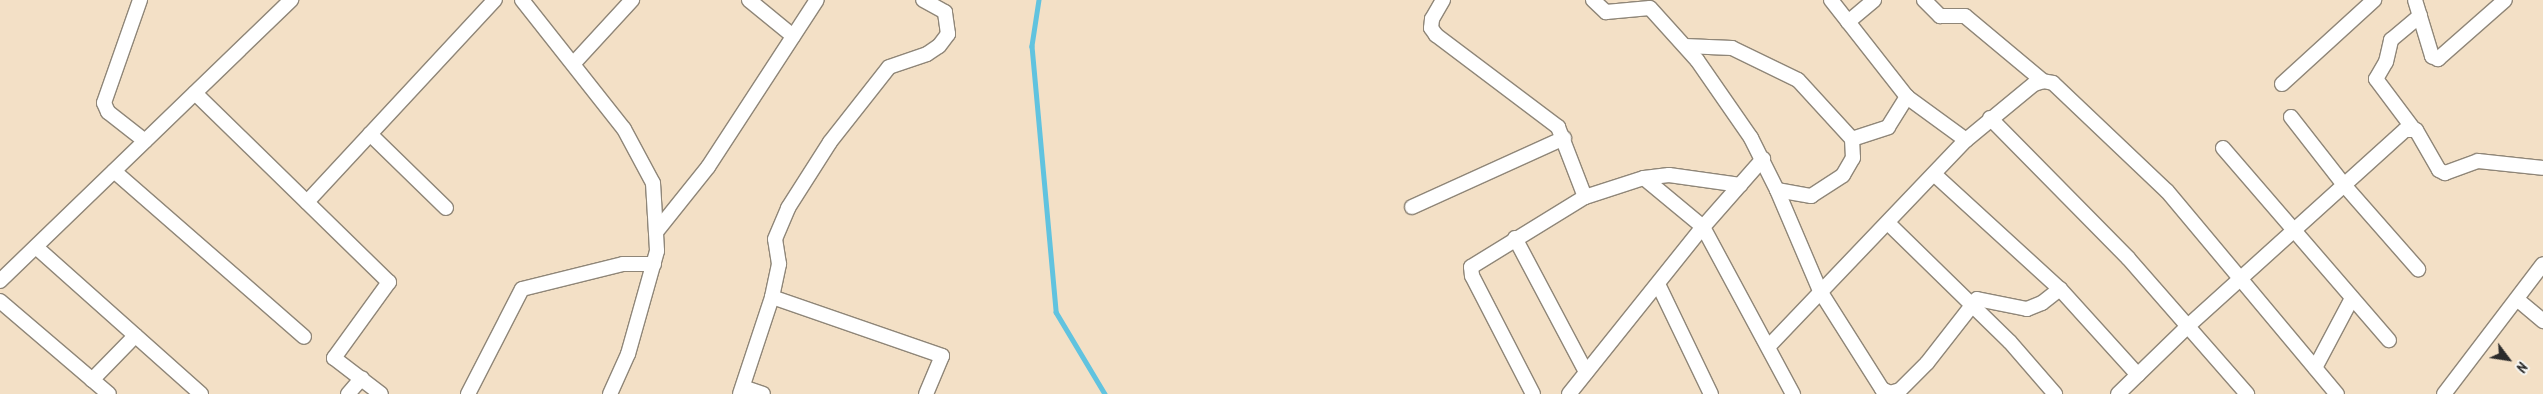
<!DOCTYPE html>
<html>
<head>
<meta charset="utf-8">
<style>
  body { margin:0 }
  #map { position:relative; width:2543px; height:394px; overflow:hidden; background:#f3e0c6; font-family:Kalam,sans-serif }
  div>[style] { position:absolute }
  .stream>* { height:4.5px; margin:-2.25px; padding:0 2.25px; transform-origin:2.25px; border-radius:2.25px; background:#61c3df }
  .roads { filter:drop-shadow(1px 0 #8f8678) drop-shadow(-1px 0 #8f8678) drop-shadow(0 1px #8f8678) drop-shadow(0 -1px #8f8678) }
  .minor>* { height:14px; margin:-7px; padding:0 7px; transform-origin:7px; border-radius:7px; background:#fff }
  span { translate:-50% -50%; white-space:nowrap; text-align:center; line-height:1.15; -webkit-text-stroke:5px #f6f6f2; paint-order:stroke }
  .north { position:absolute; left:2483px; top:334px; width:50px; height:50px; -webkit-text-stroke:4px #f6f6f2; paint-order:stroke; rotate:121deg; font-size:14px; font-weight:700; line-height:20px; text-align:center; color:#2b2b2b }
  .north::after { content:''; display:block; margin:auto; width:18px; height:22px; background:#2b2b2b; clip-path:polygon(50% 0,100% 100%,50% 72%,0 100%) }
</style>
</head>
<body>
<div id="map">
  <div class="stream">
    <i style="left:1039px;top:0;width:47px;rotate:98.7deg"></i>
    <i style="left:1032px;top:46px;width:267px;rotate:84.8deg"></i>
    <i style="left:1056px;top:312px;width:96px;rotate:59.1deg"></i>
  </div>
  <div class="roads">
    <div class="minor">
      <i style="left:140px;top:0;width:109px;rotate:109.3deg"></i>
      <i style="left:104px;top:103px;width:10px;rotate:66deg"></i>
      <i style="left:108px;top:112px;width:47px;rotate:38.1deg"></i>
      <i style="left:522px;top:0;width:164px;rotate:51.7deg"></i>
      <i style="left:624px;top:129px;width:61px;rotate:61.8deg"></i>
      <i style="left:653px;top:183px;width:68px;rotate:86.6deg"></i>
      <i style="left:657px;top:251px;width:107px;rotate:105.7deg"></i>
      <i style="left:628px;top:354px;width:44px;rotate:114.2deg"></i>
      <i style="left:749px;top:0;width:57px;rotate:39.3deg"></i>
      <i style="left:1443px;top:0;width:22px;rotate:120deg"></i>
      <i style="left:1432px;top:19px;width:9px;rotate:96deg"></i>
      <i style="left:1431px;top:28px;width:9px;rotate:54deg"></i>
      <i style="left:1436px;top:35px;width:153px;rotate:37deg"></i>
      <i style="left:1558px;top:127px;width:75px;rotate:68.9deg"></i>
      <i style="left:1593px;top:0;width:18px;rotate:43deg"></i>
      <i style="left:1606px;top:12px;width:44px;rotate:-5.2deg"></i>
      <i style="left:1650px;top:8px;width:70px;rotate:47.9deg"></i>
      <i style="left:1697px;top:60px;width:95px;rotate:55.3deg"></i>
      <i style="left:1751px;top:138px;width:58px;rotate:63.4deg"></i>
      <i style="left:1777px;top:190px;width:110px;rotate:66.9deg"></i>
      <i style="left:1820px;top:291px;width:116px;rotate:57.7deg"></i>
      <i style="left:1882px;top:389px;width:9px;rotate:27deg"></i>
      <i style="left:1890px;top:393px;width:10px;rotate:-17deg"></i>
      <i style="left:1900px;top:390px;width:38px;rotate:-45deg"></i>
      <i style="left:1927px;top:363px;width:81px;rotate:-52deg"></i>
      <i style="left:1977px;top:299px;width:51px;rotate:11.3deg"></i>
      <i style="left:2027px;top:309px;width:16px;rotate:-22deg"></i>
      <i style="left:2042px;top:303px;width:23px;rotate:-38deg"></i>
      <i style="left:1831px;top:0;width:123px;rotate:51.9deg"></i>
      <i style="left:1907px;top:97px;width:73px;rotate:36.1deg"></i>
      <i style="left:1924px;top:0;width:23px;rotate:45deg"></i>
      <i style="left:1940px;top:16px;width:25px"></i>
      <i style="left:1965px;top:16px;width:102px;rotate:39.8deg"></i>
      <i style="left:2415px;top:0;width:59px;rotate:73.1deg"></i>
      <i style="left:2432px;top:56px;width:7px;rotate:27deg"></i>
      <i style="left:2438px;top:59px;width:89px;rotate:-41.4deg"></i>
      <i style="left:1848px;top:22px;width:34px;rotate:-40deg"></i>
      <i style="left:1685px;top:46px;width:47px;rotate:2.4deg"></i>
      <i style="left:1732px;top:48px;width:73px;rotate:25.9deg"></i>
      <i style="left:1798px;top:80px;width:80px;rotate:47.5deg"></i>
      <i style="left:1852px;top:139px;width:38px;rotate:-18deg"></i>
      <i style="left:1888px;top:127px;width:36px;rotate:-58deg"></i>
      <i style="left:574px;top:63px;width:86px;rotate:-47.4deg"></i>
      <i style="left:2282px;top:84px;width:125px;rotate:-42.4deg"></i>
      <i style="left:195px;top:93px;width:271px;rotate:44.3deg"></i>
      <i style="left:389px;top:282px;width:94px;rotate:125.9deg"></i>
      <i style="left:334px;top:358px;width:59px;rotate:37.5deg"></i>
      <i style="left:2291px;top:117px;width:88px;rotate:52deg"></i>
      <i style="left:2345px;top:186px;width:111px;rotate:48.7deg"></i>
      <i style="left:1990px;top:118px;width:197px;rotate:45.4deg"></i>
      <i style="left:2128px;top:258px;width:181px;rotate:48.8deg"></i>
      <i style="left:2412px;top:127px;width:60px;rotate:-126.9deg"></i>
      <i style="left:2376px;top:79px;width:20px;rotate:-60deg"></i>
      <i style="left:2386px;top:62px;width:23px;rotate:-77deg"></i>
      <i style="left:2391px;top:40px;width:38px;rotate:-40deg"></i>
      <i style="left:370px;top:134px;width:106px;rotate:44.2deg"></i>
      <i style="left:2223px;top:148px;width:254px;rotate:49.2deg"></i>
      <i style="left:114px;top:171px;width:252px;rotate:41.1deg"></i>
      <i style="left:1934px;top:174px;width:171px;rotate:42.4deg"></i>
      <i style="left:2060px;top:289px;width:116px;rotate:47.8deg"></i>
      <i style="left:1644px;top:178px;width:77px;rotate:39.7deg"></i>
      <i style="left:1703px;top:227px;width:190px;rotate:61.7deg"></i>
      <i style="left:1777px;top:190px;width:35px;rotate:10deg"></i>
      <i style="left:1811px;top:196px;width:38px;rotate:-33deg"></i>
      <i style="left:1843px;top:175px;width:20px;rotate:-60deg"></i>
      <i style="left:1853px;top:158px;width:19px;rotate:-93deg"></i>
      <i style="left:307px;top:202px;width:276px;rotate:-47.1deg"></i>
      <i style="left:1412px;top:207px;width:167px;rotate:-24.4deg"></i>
      <i style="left:1888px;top:223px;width:170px;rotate:44.3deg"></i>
      <i style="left:2010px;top:342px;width:69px;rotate:49.1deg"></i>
      <i style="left:656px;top:232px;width:83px;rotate:-51.3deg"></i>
      <i style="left:708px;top:167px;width:199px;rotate:-56.9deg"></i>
      <i style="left:1515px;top:238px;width:152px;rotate:62.1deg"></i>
      <i style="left:36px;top:247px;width:221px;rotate:41.7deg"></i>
      <i style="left:0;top:281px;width:405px;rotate:-44deg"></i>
      <i style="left:1658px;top:284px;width:122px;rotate:64.3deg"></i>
      <i style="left:772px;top:297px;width:180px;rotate:19.1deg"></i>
      <i style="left:942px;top:356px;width:41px;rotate:112.8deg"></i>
      <i style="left:2518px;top:300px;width:33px;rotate:40deg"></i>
      <i style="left:0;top:301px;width:143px;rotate:40.5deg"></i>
      <i style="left:1769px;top:346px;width:285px;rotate:-46.3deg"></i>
      <i style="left:1966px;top:140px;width:88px;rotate:-39.5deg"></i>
      <i style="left:2034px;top:84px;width:9px;rotate:-18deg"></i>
      <i style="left:2043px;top:81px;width:10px;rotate:11deg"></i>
      <i style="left:2053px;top:83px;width:157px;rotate:43.5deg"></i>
      <i style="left:2167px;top:191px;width:265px;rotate:50.1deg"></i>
      <i style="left:2315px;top:368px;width:79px;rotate:-62.1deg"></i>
      <i style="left:92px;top:380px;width:62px;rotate:-45.7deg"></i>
      <i style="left:743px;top:387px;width:21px;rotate:19deg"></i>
      <i style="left:348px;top:394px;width:21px;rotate:-49deg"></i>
      <i style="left:468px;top:394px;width:118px;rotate:-62.8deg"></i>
      <i style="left:522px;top:289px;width:104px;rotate:-13.9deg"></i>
      <i style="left:623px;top:264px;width:31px"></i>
      <i style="left:740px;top:394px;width:102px;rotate:-71.7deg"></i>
      <i style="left:772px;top:297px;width:34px;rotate:-78deg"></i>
      <i style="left:779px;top:264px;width:25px;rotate:-99deg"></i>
      <i style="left:775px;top:239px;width:34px;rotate:-67deg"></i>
      <i style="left:788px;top:208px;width:78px;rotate:-57.5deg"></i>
      <i style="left:830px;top:142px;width:95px;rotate:-51.8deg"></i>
      <i style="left:889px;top:67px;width:40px;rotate:-18.9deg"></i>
      <i style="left:927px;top:54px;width:14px;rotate:-34deg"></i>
      <i style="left:939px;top:46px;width:15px;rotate:-53deg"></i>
      <i style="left:948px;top:34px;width:22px;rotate:-98deg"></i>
      <i style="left:945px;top:12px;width:25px;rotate:-151deg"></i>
      <i style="left:1533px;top:394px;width:133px;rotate:-117.3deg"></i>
      <i style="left:1472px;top:276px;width:9px;rotate:-96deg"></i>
      <i style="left:1471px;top:267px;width:134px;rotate:-31.6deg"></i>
      <i style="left:1585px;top:197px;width:62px;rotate:-17.9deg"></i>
      <i style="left:1644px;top:178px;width:25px;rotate:-7deg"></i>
      <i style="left:1669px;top:175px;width:72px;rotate:8deg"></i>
      <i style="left:1569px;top:394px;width:214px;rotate:-51.3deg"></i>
      <i style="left:1703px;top:227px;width:91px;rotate:-48.6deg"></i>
      <i style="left:2118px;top:394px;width:98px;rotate:-44.2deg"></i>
      <i style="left:2188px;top:326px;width:292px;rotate:-42.1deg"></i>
      <i style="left:2405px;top:130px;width:11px"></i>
      <i style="left:2416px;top:130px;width:46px;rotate:60.1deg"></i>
      <i style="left:2439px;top:170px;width:7px;rotate:27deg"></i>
      <i style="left:2445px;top:173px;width:35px;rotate:-20deg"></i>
      <i style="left:2478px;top:161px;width:65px;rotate:6.1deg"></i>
      <i style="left:2444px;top:394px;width:163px;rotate:-52.7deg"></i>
    </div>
  </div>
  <div class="north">N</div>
</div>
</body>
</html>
